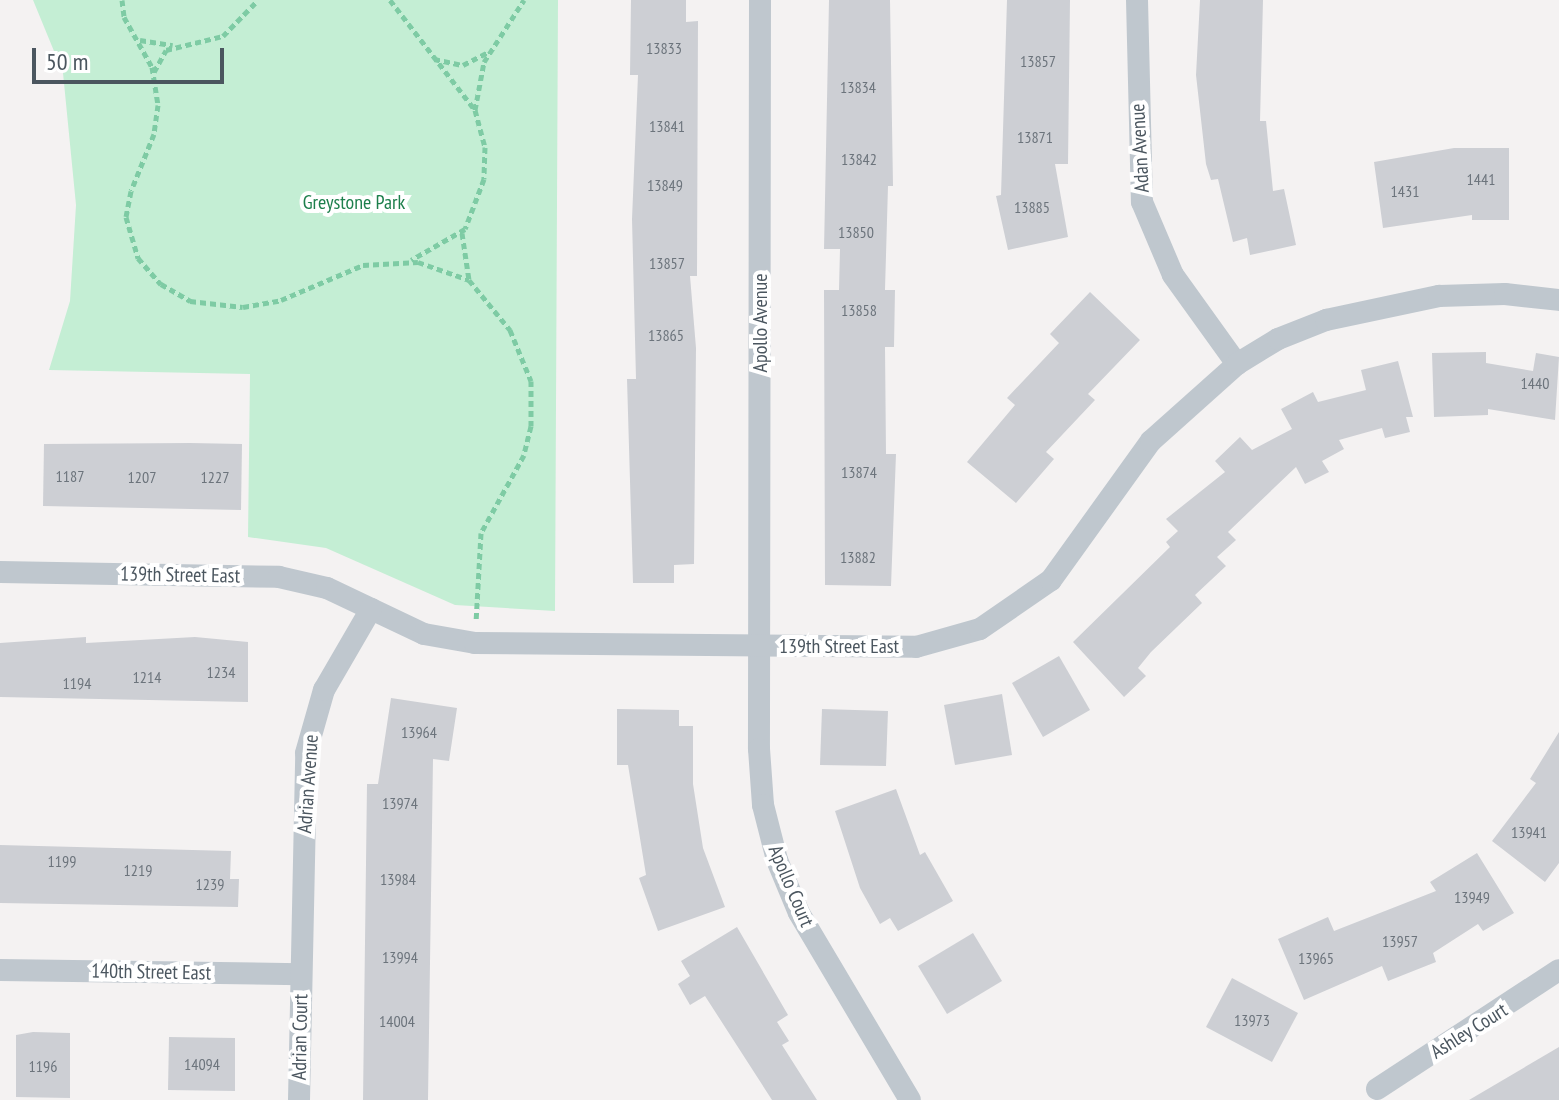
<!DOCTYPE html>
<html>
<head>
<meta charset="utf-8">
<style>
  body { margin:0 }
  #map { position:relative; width:1559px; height:1100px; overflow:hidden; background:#f4f2f2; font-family:"PT Sans Narrow",sans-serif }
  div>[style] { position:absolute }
  .green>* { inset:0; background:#c4eed4 }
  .building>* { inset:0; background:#cdcfd4 }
  .path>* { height:5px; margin-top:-2.5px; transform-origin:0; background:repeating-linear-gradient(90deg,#7ecba4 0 6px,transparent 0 10px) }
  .street>* { height:22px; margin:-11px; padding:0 11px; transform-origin:11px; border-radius:11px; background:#bfc7ce }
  span { translate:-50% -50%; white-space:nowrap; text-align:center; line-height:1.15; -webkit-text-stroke:8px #fff; paint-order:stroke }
  .number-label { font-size:16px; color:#6c747c }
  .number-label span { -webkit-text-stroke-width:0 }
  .street-label { font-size:20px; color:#4b565f }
  .park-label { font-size:20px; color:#1d7f4c }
  .scale { position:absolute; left:32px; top:48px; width:192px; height:36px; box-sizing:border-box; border:4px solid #4b565f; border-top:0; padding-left:10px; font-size:24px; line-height:28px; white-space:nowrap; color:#4b565f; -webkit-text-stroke:6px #fff; paint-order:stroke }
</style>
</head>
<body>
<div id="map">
  <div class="green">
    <i style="clip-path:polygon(33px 0,558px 0,555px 611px,455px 605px,326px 548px,248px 537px,250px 374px,49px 370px,70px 301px,76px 205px,63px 73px)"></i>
  </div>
  <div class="building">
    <i style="clip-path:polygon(631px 0,686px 0,686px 22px,698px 21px,697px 276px,690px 276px,696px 348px,694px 564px,674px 565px,674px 583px,633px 583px,627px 379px,636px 379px,632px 219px,638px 75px,630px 75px)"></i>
    <i style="clip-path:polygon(829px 0,890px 0,893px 186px,888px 186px,885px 290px,895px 290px,894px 347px,885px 347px,886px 454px,896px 454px,891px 586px,825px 585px,824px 290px,839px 290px,840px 249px,824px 249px)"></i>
    <i style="clip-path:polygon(1007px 0,1070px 0,1068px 164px,1055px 164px,1068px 237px,1008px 250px,996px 196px,1001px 195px)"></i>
    <i style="clip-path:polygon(1200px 0,1263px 0,1260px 121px,1266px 121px,1273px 191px,1284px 189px,1296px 245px,1250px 255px,1247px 238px,1233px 242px,1218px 179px,1211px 180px,1206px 164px,1196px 75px)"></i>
    <i style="clip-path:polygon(1454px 148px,1509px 148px,1509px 220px,1472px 220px,1472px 215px,1383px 228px,1374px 162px)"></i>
    <i style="clip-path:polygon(1090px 292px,1140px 340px,1088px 394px,1095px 400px,1046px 452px,1054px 459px,1016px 503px,967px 462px,1015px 405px,1007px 398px,1059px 343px,1050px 334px)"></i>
    <i style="clip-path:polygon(1486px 352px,1486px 363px,1533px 371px,1536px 353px,1559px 357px,1555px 420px,1488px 409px,1488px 415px,1434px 417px,1432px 353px)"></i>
    <i style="clip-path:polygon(1398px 361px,1413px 417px,1406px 417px,1410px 432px,1385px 438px,1382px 428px,1339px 440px,1344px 449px,1322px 461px,1329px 472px,1305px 484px,1296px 467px,1228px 532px,1236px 540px,1217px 557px,1226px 566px,1195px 595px,1202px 603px,1151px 652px,1138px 668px,1146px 676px,1124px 697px,1073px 642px,1170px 547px,1166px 542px,1178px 531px,1166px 519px,1225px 472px,1215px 461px,1240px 437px,1252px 450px,1292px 429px,1281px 409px,1313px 392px,1318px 402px,1366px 390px,1361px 370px)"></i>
    <i style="clip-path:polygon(190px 443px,242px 444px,241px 510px,43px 506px,44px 444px)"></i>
    <i style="clip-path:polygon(86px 637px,86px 643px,195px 637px,248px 642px,248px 702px,0 697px,0 643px)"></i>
    <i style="clip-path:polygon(1059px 656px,1090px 710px,1043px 737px,1012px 683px)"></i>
    <i style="clip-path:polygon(1002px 694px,1012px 755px,955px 765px,944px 705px)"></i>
    <i style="clip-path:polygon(391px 698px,457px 708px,449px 761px,433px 759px,428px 1100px,363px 1100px,367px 784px,378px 784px)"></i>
    <i style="clip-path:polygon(617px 709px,679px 710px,679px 726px,693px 726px,693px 784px,703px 848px,725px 907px,658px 931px,639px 878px,646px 875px,628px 765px,617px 765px)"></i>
    <i style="clip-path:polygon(822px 709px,888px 711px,886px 766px,820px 765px)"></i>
    <i style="clip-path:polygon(1559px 732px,1559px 863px,1545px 882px,1492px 841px,1536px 783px,1530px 779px)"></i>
    <i style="clip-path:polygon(896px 789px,920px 855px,925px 852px,953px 901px,898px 931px,890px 918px,880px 924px,860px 888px,835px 811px)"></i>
    <i style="clip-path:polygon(0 845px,231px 851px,230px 879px,239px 879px,238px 907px,0 903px)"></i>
    <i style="clip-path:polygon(1477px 853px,1514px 913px,1483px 931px,1478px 924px,1433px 953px,1436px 962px,1388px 981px,1382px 966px,1304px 1000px,1278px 939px,1328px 917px,1334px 931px,1436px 891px,1430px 882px)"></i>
    <i style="clip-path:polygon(737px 927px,788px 1015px,777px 1022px,789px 1041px,782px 1045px,817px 1100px,772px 1100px,705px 996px,690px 1005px,678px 984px,690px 976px,681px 961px)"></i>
    <i style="clip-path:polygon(973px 933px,1002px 981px,947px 1014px,918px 966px)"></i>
    <i style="clip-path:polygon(1232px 978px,1298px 1013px,1272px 1062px,1206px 1027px)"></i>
    <i style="clip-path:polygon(33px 1032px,70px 1033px,70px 1098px,16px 1097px,16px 1035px)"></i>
    <i style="clip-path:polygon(169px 1037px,235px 1038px,235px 1091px,168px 1090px)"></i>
    <i style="clip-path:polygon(1559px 1047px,1559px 1100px,1469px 1100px)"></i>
  </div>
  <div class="path">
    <i style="left:122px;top:0;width:17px;rotate:83deg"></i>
    <i style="left:124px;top:17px;width:57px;rotate:60.8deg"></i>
    <i style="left:152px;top:67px;width:38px;rotate:81deg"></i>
    <i style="left:158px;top:105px;width:29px;rotate:98deg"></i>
    <i style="left:154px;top:134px;width:61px;rotate:112deg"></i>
    <i style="left:131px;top:191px;width:26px;rotate:101deg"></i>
    <i style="left:126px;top:217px;width:43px;rotate:73.7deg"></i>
    <i style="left:138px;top:258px;width:35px;rotate:49deg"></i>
    <i style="left:161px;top:284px;width:34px;rotate:30deg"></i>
    <i style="left:190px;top:301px;width:53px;rotate:6.5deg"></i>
    <i style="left:243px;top:307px;width:39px;rotate:-10deg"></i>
    <i style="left:281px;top:300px;width:89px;rotate:-23.1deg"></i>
    <i style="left:363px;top:265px;width:55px;rotate:-3.1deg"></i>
    <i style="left:418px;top:262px;width:54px;rotate:19.4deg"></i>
    <i style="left:469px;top:280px;width:65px;rotate:50.6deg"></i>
    <i style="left:510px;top:330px;width:55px;rotate:67.6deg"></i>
    <i style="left:531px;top:381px;width:45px;rotate:90deg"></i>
    <i style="left:531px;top:426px;width:30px;rotate:104deg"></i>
    <i style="left:524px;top:455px;width:89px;rotate:118.9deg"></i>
    <i style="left:481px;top:533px;width:89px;rotate:93.2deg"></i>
    <i style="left:390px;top:0;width:139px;rotate:52.3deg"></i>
    <i style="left:475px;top:110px;width:38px;rotate:75deg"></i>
    <i style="left:485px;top:147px;width:32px;rotate:92deg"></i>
    <i style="left:484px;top:179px;width:53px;rotate:110.8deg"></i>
    <i style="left:465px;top:229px;width:62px;rotate:150.1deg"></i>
    <i style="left:140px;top:40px;width:33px;rotate:9deg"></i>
    <i style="left:434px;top:59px;width:30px;rotate:12deg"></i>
    <i style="left:463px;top:65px;width:28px;rotate:-27deg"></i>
    <i style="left:154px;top:72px;width:25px;rotate:-61deg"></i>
    <i style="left:166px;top:50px;width:59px;rotate:-13.8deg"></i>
    <i style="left:223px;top:36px;width:50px;rotate:-45.8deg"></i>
    <i style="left:475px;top:110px;width:49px;rotate:-79.4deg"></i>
    <i style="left:484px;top:62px;width:74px;rotate:-57.2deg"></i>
    <i style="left:462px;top:233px;width:48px;rotate:81.5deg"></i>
  </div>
  <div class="street">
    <i style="left:760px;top:0;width:749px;rotate:90.08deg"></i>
    <i style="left:759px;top:749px;width:56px;rotate:85.9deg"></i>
    <i style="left:763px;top:805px;width:57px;rotate:75.7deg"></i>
    <i style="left:777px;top:860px;width:57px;rotate:67.5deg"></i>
    <i style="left:799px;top:913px;width:217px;rotate:59.3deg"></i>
    <i style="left:1137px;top:0;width:202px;rotate:88.6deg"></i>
    <i style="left:1142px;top:202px;width:79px;rotate:67deg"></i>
    <i style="left:1173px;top:275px;width:110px;rotate:54.3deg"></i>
    <i style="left:0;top:572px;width:279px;rotate:1deg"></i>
    <i style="left:279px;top:577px;width:49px;rotate:12.9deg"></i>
    <i style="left:327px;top:588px;width:107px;rotate:25.4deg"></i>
    <i style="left:424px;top:634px;width:52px;rotate:10deg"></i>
    <i style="left:475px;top:643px;width:441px;rotate:0.5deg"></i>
    <i style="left:916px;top:647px;width:66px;rotate:-15.7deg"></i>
    <i style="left:980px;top:629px;width:86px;rotate:-34.6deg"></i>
    <i style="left:1051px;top:580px;width:171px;rotate:-54.3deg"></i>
    <i style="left:1151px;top:441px;width:115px;rotate:-41.8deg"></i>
    <i style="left:1237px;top:364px;width:48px;rotate:-31.4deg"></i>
    <i style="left:1278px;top:339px;width:52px;rotate:-21.6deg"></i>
    <i style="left:1326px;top:320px;width:116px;rotate:-12deg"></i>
    <i style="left:1439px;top:296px;width:66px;rotate:-1.7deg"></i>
    <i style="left:1505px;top:294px;width:54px;rotate:6.3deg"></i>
    <i style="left:0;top:970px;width:301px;rotate:0.8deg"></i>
    <i style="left:1377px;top:1089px;width:217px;rotate:-33.2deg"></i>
    <i style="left:299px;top:1100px;width:347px;rotate:-88.8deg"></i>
    <i style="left:306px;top:753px;width:66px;rotate:-74.1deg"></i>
    <i style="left:324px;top:690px;width:94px;rotate:-59.9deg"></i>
  </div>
  <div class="number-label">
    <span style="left:664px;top:48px">13833</span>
    <span style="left:1038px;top:61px">13857</span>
    <span style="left:858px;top:87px">13834</span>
    <span style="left:667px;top:126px">13841</span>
    <span style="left:1035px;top:137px">13871</span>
    <span style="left:859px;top:159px">13842</span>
    <span style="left:1481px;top:179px">1441</span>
    <span style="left:665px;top:185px">13849</span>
    <span style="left:1405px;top:191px">1431</span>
    <span style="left:1032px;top:207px">13885</span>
    <span style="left:856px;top:232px">13850</span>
    <span style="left:667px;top:263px">13857</span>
    <span style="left:859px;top:310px">13858</span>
    <span style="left:666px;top:335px">13865</span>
    <span style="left:1535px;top:383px">1440</span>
    <span style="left:859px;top:472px">13874</span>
    <span style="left:70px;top:476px">1187</span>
    <span style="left:142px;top:477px">1207</span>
    <span style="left:215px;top:477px">1227</span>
    <span style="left:858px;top:557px">13882</span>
    <span style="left:221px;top:672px">1234</span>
    <span style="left:147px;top:677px">1214</span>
    <span style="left:77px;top:683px">1194</span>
    <span style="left:419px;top:732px">13964</span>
    <span style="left:400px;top:803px">13974</span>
    <span style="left:1529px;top:832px">13941</span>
    <span style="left:62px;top:861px">1199</span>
    <span style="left:138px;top:870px">1219</span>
    <span style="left:398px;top:879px">13984</span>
    <span style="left:210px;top:884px">1239</span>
    <span style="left:1472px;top:897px">13949</span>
    <span style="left:1400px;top:941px">13957</span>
    <span style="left:400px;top:957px">13994</span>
    <span style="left:1316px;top:958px">13965</span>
    <span style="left:1252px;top:1020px">13973</span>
    <span style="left:397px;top:1021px">14004</span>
    <span style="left:202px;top:1064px">14094</span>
    <span style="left:43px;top:1066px">1196</span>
  </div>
  <div class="street-label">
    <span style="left:1140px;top:148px;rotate:-93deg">Adan Avenue</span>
    <span style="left:760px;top:323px;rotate:-90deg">Apollo Avenue</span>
    <span style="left:180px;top:575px;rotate:1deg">139th Street East</span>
    <span style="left:839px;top:646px">139th Street East</span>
    <span style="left:308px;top:784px;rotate:-86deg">Adrian Avenue</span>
    <span style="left:791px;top:886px;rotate:67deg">Apollo Court</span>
    <span style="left:151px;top:972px;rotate:1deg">140th Street East</span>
    <span style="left:1469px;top:1031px;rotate:-32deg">Ashley Court</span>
    <span style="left:300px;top:1037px;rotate:-89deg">Adrian Court</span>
  </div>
  <div class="park-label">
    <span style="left:354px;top:202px">Greystone Park</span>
  </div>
  <div class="scale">50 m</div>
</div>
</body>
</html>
